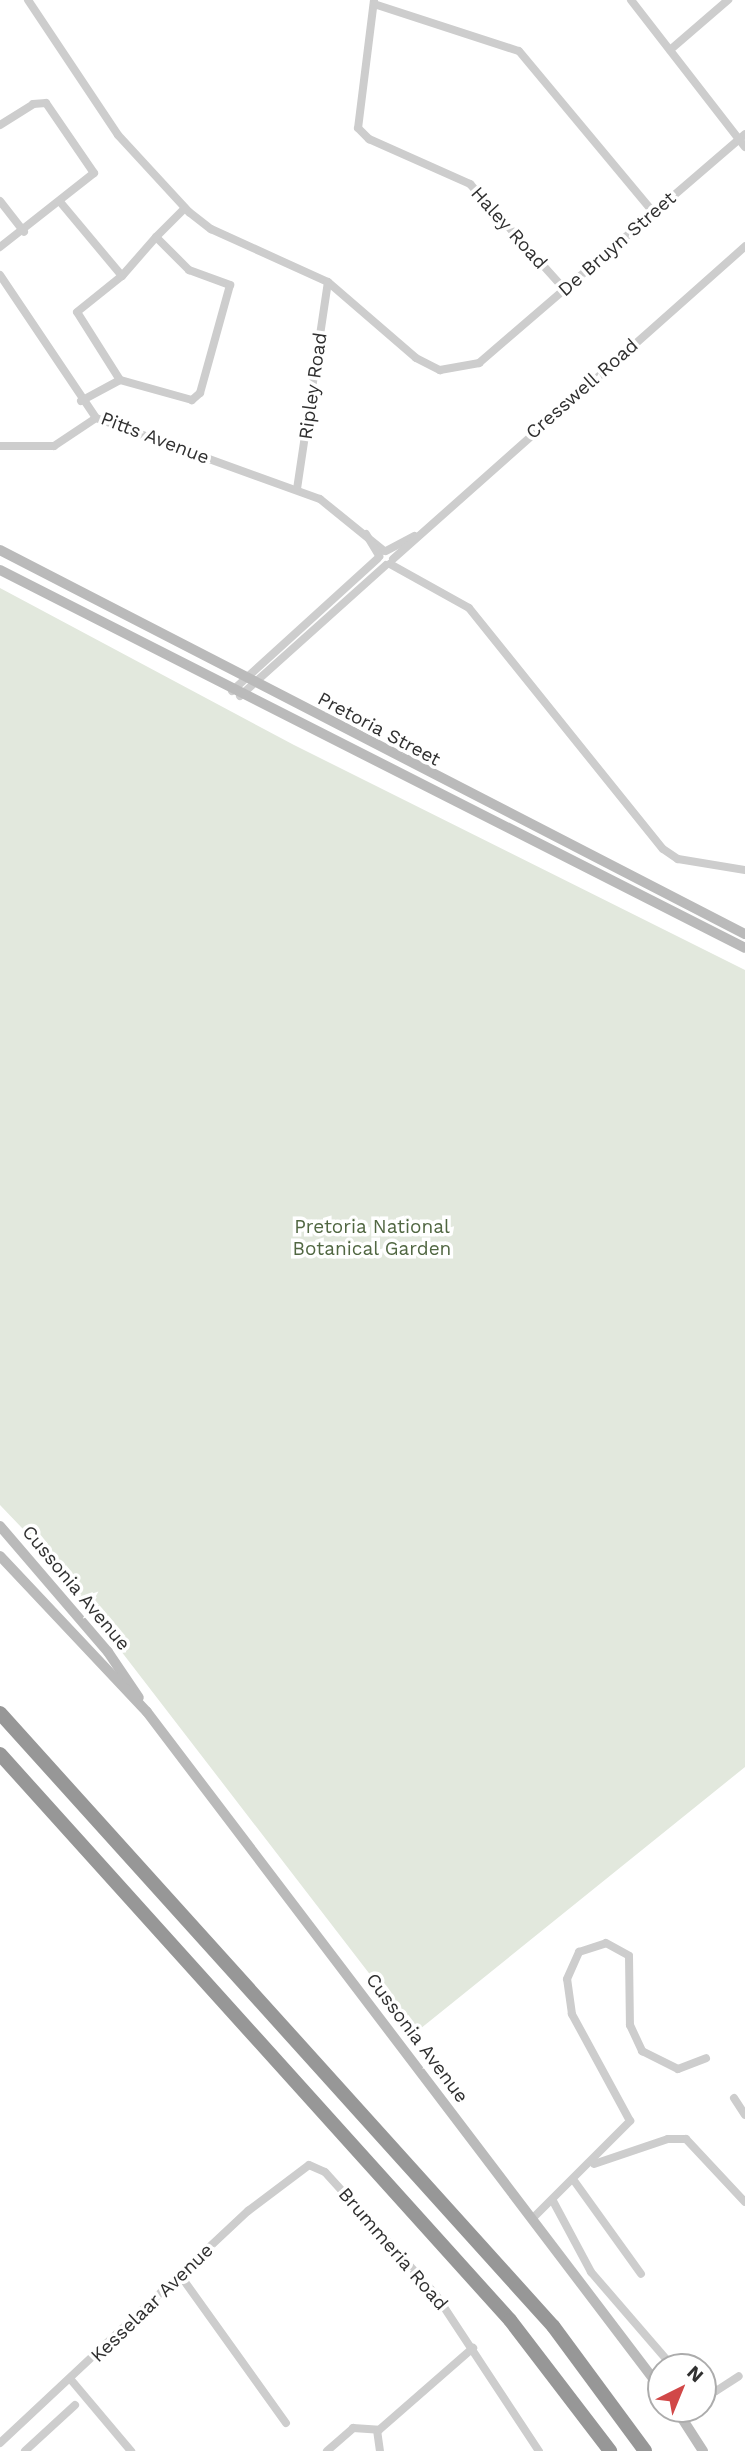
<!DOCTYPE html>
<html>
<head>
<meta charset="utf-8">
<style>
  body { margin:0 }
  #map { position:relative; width:745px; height:2451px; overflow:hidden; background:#fff; font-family:"Work Sans",sans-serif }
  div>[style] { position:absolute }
  .green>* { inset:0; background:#e2e8dd }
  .street>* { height:8px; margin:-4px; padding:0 4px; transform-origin:4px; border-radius:4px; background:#cdcdcd }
  .secondary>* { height:10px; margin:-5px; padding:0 5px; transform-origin:5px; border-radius:5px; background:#bababa }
  .highway>* { height:14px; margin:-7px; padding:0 7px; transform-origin:7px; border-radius:7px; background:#979797 }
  span { translate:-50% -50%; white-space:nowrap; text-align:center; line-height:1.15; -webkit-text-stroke:7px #fff; paint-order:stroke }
  .street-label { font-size:19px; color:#303030 }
  .park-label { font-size:19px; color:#516742 }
  .north { position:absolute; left:647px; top:2353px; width:70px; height:70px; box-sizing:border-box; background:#fff; border:2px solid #acacac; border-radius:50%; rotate:43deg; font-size:19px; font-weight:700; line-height:28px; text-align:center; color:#303030 }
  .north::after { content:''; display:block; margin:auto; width:24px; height:32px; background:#d14848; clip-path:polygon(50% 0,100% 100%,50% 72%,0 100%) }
</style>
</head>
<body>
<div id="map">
  <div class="green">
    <i style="clip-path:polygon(0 588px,294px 745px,745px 970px,745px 1767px,415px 2033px,44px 1551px,0 1505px)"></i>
  </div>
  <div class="street">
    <i style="left:28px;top:0;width:162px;rotate:56.3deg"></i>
    <i style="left:118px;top:135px;width:105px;rotate:47.3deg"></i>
    <i style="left:189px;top:212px;width:28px;rotate:38deg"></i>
    <i style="left:211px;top:229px;width:128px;rotate:24.4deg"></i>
    <i style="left:328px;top:282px;width:116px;rotate:40.8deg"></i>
    <i style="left:416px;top:358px;width:27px;rotate:27deg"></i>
    <i style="left:440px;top:370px;width:40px;rotate:-10deg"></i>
    <i style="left:479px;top:363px;width:351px;rotate:-40.7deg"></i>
    <i style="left:374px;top:0;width:129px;rotate:97.1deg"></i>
    <i style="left:358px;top:128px;width:16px;rotate:45deg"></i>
    <i style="left:369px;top:139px;width:111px;rotate:24deg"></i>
    <i style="left:470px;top:184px;width:142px;rotate:48.1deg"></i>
    <i style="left:631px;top:0;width:186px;rotate:52.2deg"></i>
    <i style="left:374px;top:4px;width:152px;rotate:18deg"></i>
    <i style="left:519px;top:51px;width:209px;rotate:50.2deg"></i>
    <i style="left:670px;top:50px;width:77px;rotate:-40.8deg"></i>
    <i style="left:0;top:125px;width:39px;rotate:-32deg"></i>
    <i style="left:33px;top:104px;width:13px;rotate:-4deg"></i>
    <i style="left:46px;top:103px;width:85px;rotate:55.6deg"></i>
    <i style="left:94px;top:173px;width:120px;rotate:141.8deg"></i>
    <i style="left:0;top:201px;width:39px;rotate:52deg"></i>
    <i style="left:61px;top:203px;width:95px;rotate:50.1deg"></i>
    <i style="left:156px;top:237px;width:47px;rotate:45deg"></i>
    <i style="left:189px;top:270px;width:44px;rotate:20.1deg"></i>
    <i style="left:230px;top:285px;width:112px;rotate:105.5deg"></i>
    <i style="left:200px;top:393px;width:11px;rotate:139deg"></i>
    <i style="left:192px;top:400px;width:75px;rotate:-164.5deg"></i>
    <i style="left:120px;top:380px;width:80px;rotate:-122.3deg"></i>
    <i style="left:77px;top:312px;width:58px;rotate:-38.7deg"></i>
    <i style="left:122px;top:276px;width:52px;rotate:-48.9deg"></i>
    <i style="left:156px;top:237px;width:41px;rotate:-45deg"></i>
    <i style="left:0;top:275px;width:172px;rotate:56.1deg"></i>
    <i style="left:96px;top:418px;width:238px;rotate:19.9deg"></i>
    <i style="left:320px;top:499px;width:82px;rotate:39.1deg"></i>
    <i style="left:81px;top:401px;width:44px;rotate:-28.3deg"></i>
    <i style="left:0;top:446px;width:54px"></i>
    <i style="left:54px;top:446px;width:50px;rotate:-33.7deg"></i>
    <i style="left:297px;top:489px;width:209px;rotate:-81.5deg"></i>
    <i style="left:366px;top:534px;width:26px;rotate:59deg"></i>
    <i style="left:386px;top:551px;width:32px;rotate:-28deg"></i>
    <i style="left:393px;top:559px;width:471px;rotate:-41.6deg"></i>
    <i style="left:390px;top:564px;width:90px;rotate:29.1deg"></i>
    <i style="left:469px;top:608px;width:309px;rotate:51.2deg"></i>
    <i style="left:663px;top:849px;width:18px;rotate:34deg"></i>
    <i style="left:678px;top:859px;width:68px;rotate:9.3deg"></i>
    <i style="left:232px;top:691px;width:197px;rotate:-42.3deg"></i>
    <i style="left:240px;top:696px;width:196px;rotate:-41.9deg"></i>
    <i style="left:734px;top:2098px;width:20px;rotate:57deg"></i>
    <i style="left:594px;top:2164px;width:78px;rotate:-18.7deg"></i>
    <i style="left:668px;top:2139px;width:18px"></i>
    <i style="left:686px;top:2139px;width:86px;rotate:46.9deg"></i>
    <i style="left:575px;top:2182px;width:113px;rotate:54.3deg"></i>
    <i style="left:553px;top:2201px;width:81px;rotate:61.8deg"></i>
    <i style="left:591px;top:2272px;width:125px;rotate:49.2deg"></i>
    <i style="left:532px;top:2219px;width:139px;rotate:-45deg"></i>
    <i style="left:630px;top:2121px;width:122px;rotate:-118.5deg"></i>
    <i style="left:572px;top:2014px;width:35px;rotate:-98deg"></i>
    <i style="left:567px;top:1979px;width:30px;rotate:-66deg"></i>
    <i style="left:579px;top:1952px;width:28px;rotate:-18deg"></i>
    <i style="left:606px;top:1943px;width:26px;rotate:29deg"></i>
    <i style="left:629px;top:1956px;width:69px;rotate:89.2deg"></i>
    <i style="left:630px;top:2025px;width:29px;rotate:65deg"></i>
    <i style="left:642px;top:2051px;width:40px;rotate:26.6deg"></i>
    <i style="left:678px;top:2069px;width:30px;rotate:-21deg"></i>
    <i style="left:180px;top:2275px;width:182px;rotate:54.4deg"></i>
    <i style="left:703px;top:2377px;width:19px;rotate:47deg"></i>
    <i style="left:716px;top:2391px;width:27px;rotate:-33deg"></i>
    <i style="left:72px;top:2381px;width:92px;rotate:49.9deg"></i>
    <i style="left:377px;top:2430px;width:21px;rotate:82deg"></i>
    <i style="left:0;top:2443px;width:340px;rotate:-43.1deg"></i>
    <i style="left:248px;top:2211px;width:76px;rotate:-37deg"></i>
    <i style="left:309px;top:2165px;width:17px;rotate:24deg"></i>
    <i style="left:325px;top:2172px;width:166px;rotate:47.9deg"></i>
    <i style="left:436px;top:2295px;width:187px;rotate:56.6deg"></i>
    <i style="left:25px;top:2451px;width:68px;rotate:-42.6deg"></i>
    <i style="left:327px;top:2451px;width:35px;rotate:-41deg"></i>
    <i style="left:353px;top:2428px;width:26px;rotate:4deg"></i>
    <i style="left:379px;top:2430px;width:125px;rotate:-41.1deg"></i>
  </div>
  <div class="secondary">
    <i style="left:0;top:550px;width:838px;rotate:27.27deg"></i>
    <i style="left:0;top:570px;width:835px;rotate:26.9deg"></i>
    <i style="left:0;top:1526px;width:166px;rotate:49.4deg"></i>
    <i style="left:108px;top:1652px;width:55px;rotate:56deg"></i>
    <i style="left:0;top:1556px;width:214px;rotate:46.7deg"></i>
    <i style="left:147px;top:1712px;width:850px;rotate:52.79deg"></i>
    <i style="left:676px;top:2409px;width:50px;rotate:57.3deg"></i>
  </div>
  <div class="highway">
    <i style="left:0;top:1713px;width:826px;rotate:47.95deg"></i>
    <i style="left:553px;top:2326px;width:155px;rotate:53.6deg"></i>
    <i style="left:0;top:1754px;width:762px;rotate:47.98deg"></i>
    <i style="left:510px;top:2320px;width:165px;rotate:52.6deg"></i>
  </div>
  <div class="street-label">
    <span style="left:509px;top:228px;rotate:48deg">Haley Road</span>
    <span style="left:617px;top:244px;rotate:-41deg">De Bruyn Street</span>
    <span style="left:313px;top:386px;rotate:-82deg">Ripley Road</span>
    <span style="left:582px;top:389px;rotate:-41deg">Cresswell Road</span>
    <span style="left:155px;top:438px;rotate:21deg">Pitts Avenue</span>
    <span style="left:379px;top:729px;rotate:28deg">Pretoria Street</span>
    <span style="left:76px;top:1588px;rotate:50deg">Cussonia Avenue</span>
    <span style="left:417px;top:2038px;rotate:53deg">Cussonia Avenue</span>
    <span style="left:393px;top:2249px;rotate:49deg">Brummeria Road</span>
    <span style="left:152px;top:2303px;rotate:-44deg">Kesselaar Avenue</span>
  </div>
  <div class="park-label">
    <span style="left:372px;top:1238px">Pretoria National<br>Botanical Garden</span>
  </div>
  <div class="north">N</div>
</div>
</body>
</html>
